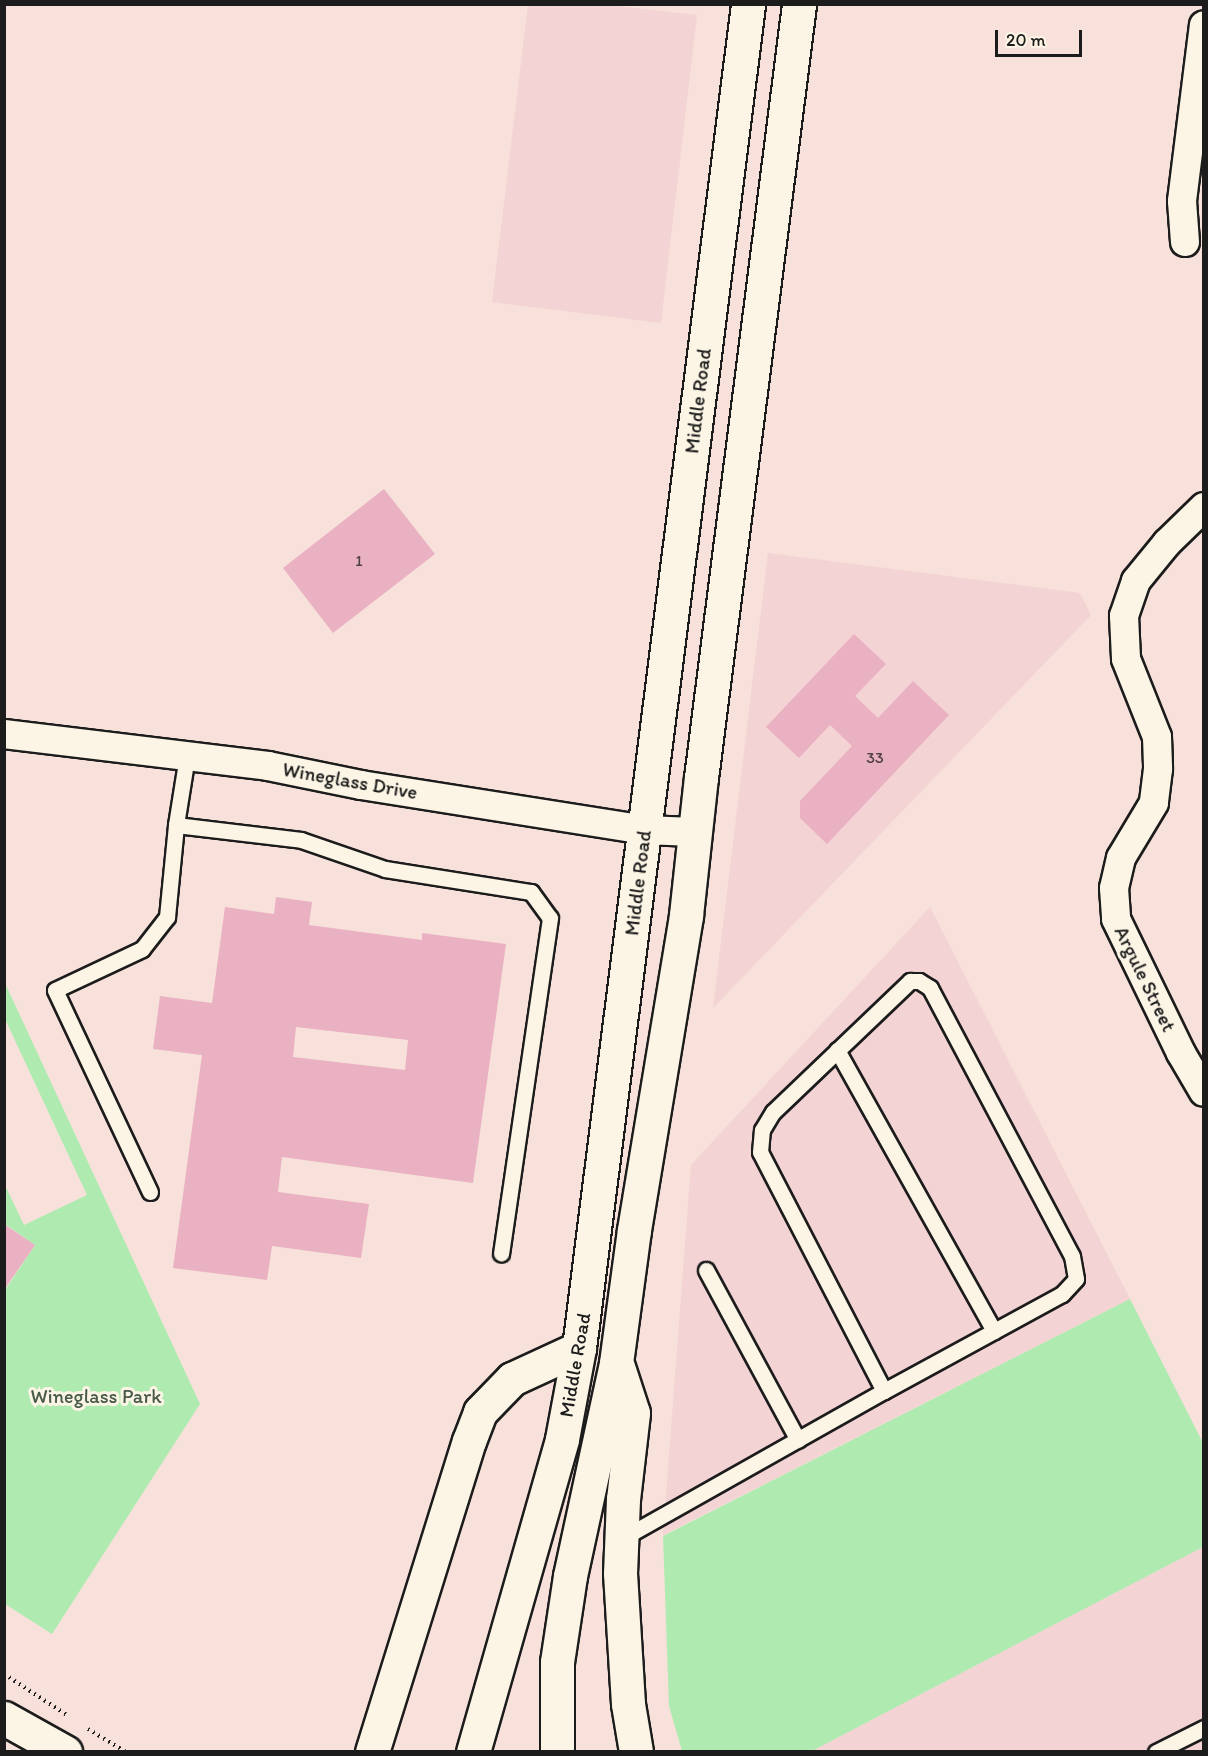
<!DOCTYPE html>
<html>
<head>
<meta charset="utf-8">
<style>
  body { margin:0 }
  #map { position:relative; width:1208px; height:1756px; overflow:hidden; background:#f7e1da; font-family:Itim,sans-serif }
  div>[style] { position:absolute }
  .built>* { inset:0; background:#f3d3d3 }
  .green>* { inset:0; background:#afebb1 }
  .building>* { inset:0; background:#eab1c2 }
  .path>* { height:4px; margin-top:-2px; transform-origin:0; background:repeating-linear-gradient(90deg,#1c1c1c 0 1.5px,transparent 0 6px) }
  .roads { filter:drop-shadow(2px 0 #1c1c1c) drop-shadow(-2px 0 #1c1c1c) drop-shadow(0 2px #1c1c1c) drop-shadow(0 -2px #1c1c1c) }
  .lane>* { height:15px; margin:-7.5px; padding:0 7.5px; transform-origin:7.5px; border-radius:7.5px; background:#fcf5e5 }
  .street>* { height:28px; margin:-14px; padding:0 14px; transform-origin:14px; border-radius:14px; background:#fcf5e5 }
  .primary>* { height:33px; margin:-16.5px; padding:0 16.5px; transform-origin:16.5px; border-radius:16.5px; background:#fcf5e5 }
  .highway>* { height:33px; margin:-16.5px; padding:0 16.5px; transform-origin:16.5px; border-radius:16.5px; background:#fcf5e5 }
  span { translate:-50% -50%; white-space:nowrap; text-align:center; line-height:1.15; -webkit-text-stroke:6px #fcf5e5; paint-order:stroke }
  .number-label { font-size:16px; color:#504146 }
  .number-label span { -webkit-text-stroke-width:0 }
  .street-label { font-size:20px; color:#1c1c1c }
  .park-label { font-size:20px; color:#485a49 }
  .frame { position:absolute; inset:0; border:6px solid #1c1c1c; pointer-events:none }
  .scale { position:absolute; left:995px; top:30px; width:87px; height:27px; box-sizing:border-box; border:3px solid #1c1c1c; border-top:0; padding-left:8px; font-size:18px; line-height:21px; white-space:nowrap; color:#1c1c1c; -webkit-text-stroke:4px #fcf5e5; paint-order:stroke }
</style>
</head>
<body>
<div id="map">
  <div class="built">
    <i style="clip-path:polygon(528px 5px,609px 5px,697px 15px,661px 323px,492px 302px)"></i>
    <i style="clip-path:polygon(768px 553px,1080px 593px,1091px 615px,713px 1008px)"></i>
    <i style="clip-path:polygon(930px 907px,1130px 1299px,663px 1535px,691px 1165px)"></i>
    <i style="clip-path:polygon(1203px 1547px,1203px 1751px,812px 1751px)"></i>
  </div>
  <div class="green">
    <i style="clip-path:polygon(5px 983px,200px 1404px,52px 1634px,5px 1604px,5px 1290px,35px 1245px,5px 1224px,4px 1183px,24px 1225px,87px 1195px,5px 1019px)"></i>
    <i style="clip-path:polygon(1130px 1299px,1203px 1443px,1203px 1547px,812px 1751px,682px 1751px,669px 1706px,663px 1536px)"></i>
  </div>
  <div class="building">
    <i style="clip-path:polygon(384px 489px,435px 554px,333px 633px,283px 568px)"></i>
    <i style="clip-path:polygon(854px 634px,886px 664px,855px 696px,878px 718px,913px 681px,949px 715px,827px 844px,800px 818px,800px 801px,852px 746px,830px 725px,799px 758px,766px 727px)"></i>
    <i style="clip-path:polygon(evenodd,276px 897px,312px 902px,309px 925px,422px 940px,422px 933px,506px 944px,473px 1183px,282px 1157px,278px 1192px,369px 1204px,361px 1258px,272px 1246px,267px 1280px,173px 1268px,202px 1055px,153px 1049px,160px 996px,212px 1003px,225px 907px,274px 914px,276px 897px,296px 1027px,408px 1040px,405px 1070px,293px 1057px,296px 1027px)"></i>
    <i style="clip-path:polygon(4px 1224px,35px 1245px,4px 1290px)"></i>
  </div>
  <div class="path">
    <i style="left:4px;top:1674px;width:75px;rotate:33.1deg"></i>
    <i style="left:88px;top:1729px;width:44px;rotate:31.2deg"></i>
  </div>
  <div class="roads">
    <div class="lane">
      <i style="left:187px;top:756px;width:70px;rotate:99.1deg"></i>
      <i style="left:176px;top:825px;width:126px;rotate:6.8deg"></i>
      <i style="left:301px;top:840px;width:89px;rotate:19deg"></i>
      <i style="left:385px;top:869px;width:148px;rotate:9deg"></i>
      <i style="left:531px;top:892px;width:32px;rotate:54deg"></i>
      <i style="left:550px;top:918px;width:339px;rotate:98.3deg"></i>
      <i style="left:910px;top:981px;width:9px"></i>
      <i style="left:919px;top:981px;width:13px;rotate:32deg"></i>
      <i style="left:930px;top:988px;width:303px;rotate:62.1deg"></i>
      <i style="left:1072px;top:1256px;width:23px;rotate:80deg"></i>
      <i style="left:1076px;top:1279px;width:21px;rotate:133deg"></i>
      <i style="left:1062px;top:1294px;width:203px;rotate:151.4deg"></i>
      <i style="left:884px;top:1391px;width:269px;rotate:-117.4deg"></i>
      <i style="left:760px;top:1152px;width:22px;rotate:-85deg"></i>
      <i style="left:762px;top:1130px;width:21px;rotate:-59deg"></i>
      <i style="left:773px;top:1112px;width:190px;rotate:-43.7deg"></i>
      <i style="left:837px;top:1050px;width:322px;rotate:60.8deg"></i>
      <i style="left:150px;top:1192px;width:223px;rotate:-115.2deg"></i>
      <i style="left:55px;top:990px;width:96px;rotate:-25.2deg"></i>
      <i style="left:142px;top:949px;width:41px;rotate:-52deg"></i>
      <i style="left:167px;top:917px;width:92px;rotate:-84.4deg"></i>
      <i style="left:706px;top:1270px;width:193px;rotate:61.6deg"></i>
      <i style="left:621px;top:1539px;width:302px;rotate:-29.4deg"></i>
      <i style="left:1156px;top:1752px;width:54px;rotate:-26.6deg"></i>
    </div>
    <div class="street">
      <i style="left:1185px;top:242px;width:41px;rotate:-94.2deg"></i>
      <i style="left:1182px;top:201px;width:177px;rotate:-82.9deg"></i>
      <i style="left:1204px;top:507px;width:52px;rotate:135.8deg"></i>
      <i style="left:1167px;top:543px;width:49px;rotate:129.2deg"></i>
      <i style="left:1136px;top:581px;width:37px;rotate:109deg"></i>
      <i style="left:1124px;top:616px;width:43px;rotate:87.3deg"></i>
      <i style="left:1126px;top:659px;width:84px;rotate:68.3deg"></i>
      <i style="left:1157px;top:737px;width:32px;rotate:88deg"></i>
      <i style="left:1158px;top:769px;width:34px;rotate:97deg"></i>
      <i style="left:1154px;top:803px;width:64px;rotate:121deg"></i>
      <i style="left:1121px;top:858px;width:31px;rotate:103deg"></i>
      <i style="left:1114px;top:888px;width:31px;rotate:86deg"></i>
      <i style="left:1116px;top:919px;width:149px;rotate:64.1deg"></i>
      <i style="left:1181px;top:1053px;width:45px;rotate:59.5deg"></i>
      <i style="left:4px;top:734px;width:266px;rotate:6.9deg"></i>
      <i style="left:268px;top:766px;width:95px;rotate:11.5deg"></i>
      <i style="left:361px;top:785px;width:287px;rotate:9deg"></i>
      <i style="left:644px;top:830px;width:50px;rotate:2.3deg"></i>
    </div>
    <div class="primary">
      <i style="left:618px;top:1367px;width:48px;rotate:71.9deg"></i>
      <i style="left:633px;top:1413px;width:87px;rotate:96.6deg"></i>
      <i style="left:623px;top:1499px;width:74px;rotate:92.3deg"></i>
      <i style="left:620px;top:1573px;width:131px;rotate:86.5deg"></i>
      <i style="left:628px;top:1704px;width:49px;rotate:80.5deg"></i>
      <i style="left:372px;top:1752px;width:326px;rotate:-72.7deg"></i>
      <i style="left:469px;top:1441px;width:31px;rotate:-69deg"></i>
      <i style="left:480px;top:1412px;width:46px;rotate:-45.9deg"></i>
      <i style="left:512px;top:1379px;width:74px;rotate:-24.8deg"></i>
      <i style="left:473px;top:1752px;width:325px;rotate:-74.1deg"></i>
      <i style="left:562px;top:1439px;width:93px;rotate:-79.4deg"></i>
      <i style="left:579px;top:1348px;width:1355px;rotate:-82.83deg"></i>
      <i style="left:557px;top:1752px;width:90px;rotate:-90deg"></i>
      <i style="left:557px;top:1662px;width:87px;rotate:-81.4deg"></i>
      <i style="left:570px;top:1576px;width:218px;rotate:-77.8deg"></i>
      <i style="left:616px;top:1363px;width:134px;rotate:-82.3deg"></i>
      <i style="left:634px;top:1230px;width:319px;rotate:-80.6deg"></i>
      <i style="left:686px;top:915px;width:138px;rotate:-83.8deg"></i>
      <i style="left:701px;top:778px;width:780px;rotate:-82.78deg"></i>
    </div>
    <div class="highway">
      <i style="left:4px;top:1718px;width:70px;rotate:29.1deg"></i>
    </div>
  </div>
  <div class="number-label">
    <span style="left:359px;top:561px">1</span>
    <span style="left:875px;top:758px">33</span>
  </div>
  <div class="street-label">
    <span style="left:698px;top:401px;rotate:-83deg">Middle Road</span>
    <span style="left:350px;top:781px;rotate:10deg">Wineglass Drive</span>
    <span style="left:638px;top:883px;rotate:-83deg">Middle Road</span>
    <span style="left:1145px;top:979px;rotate:64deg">Argule Street</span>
    <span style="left:575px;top:1365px;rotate:-80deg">Middle Road</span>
  </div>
  <div class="park-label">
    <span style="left:96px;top:1396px">Wineglass Park</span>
  </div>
  <div class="frame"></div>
  <div class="scale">20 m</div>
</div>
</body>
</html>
